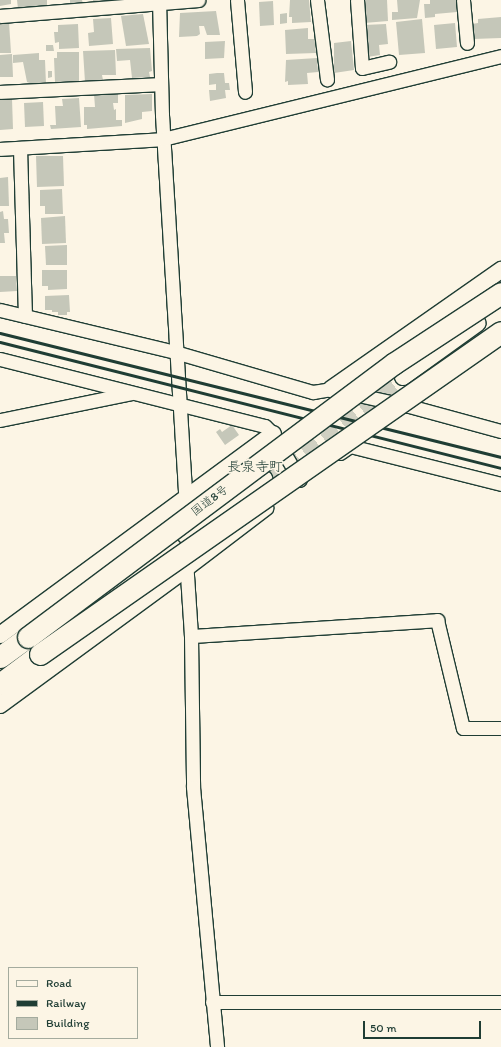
<!DOCTYPE html>
<html>
<head>
<meta charset="utf-8">
<style>
  body { margin:0 }
  #map { position:relative; width:501px; height:1047px; overflow:hidden; background:#fcf5e5; font-family:Itim,"Klee One",sans-serif }
  div>[style] { position:absolute }
  .building>* { inset:0; background:#c5c7b9 }
  .tertiary-tunnel>* { height:16px; margin-top:-8px; transform-origin:0; background:repeating-linear-gradient(90deg,#d0d0c2 0 16px,transparent 0 24px) }
  .roads { filter:drop-shadow(1px 0 #1f3d34) drop-shadow(-1px 0 #1f3d34) drop-shadow(0 1px #1f3d34) drop-shadow(0 -1px #1f3d34) }
  .minor>* { height:13px; margin:-6.5px; padding:0 6.5px; transform-origin:6.5px; border-radius:6.5px; background:#fcf5e5 }
  .tertiary>* { height:16px; margin:-8px; padding:0 8px; transform-origin:8px; border-radius:8px; background:#fcf5e5 }
  .trunk>* { height:21px; margin:-10.5px; padding:0 10.5px; transform-origin:10.5px; border-radius:10.5px; background:#fcf5e5 }
  .rail>* { height:3px; margin:-1.5px; padding:0 1.5px; transform-origin:1.5px; border-radius:1.5px; background:#1f3d34 }
  .bridges { filter:drop-shadow(1px 0 #1f3d34) drop-shadow(-1px 0 #1f3d34) drop-shadow(0 1px #1f3d34) drop-shadow(0 -1px #1f3d34) }
  .trunk-bridge>* { height:21px; margin:-10.5px; padding:0 10.5px; transform-origin:10.5px; border-radius:10.5px; background:#fcf5e5 }
  span { translate:-50% -50%; white-space:nowrap; text-align:center; line-height:1.15; -webkit-text-stroke:3.5px #fcf5e5; paint-order:stroke }
  .street-label { font-size:12px; color:#1f3d34 }
  .quarter-label { font-size:14px; color:#1f3d34 }
  .legend { position:absolute; left:8px; top:967px; width:130px; height:72px; box-sizing:border-box; background:#fcf5e5; border:1px solid #a4ab9e; margin:0; padding:5px 7px; list-style:none; font-size:12px; color:#1f3d34 }
  .legend li { display:flex; align-items:center; gap:8px; height:20px }
  .legend b { width:20px; border:1px solid #a4ab9e }
  .scale { position:absolute; left:363px; top:1021px; width:118px; height:18px; box-sizing:border-box; border:2px solid #1f3d34; border-top:0; padding-left:5px; font-size:12px; line-height:14px; white-space:nowrap; color:#1f3d34; -webkit-text-stroke:3px #fcf5e5; paint-order:stroke }
</style>
</head>
<body>
<div id="map">
  <div class="building">
    <i style="clip-path:polygon(0 0,11px 0,11px 4px,0 6px)"></i>
    <i style="clip-path:polygon(17px 0,47px 0,47px 6px,18px 9px)"></i>
    <i style="clip-path:polygon(70px 0,82px 0,83px 4px,70px 5px)"></i>
    <i style="clip-path:polygon(93px 0,111px 0,111px 3px,93px 4px)"></i>
    <i style="clip-path:polygon(290px 0,309px 0,311px 22px,292px 23px,292px 17px,289px 17px)"></i>
    <i style="clip-path:polygon(363px 0,387px 0,388px 21px,364px 23px)"></i>
    <i style="clip-path:polygon(397px 0,420px 0,417px 18px,392px 20px,392px 12px,398px 12px)"></i>
    <i style="clip-path:polygon(430px 0,457px 0,457px 12px,435px 14px,435px 17px,425px 18px,424px 4px,430px 4px)"></i>
    <i style="clip-path:polygon(273px 1px,274px 25px,260px 26px,259px 2px)"></i>
    <i style="clip-path:polygon(216px 11px,220px 35px,207px 35px,204px 26px,199px 26px,200px 34px,197px 36px,179px 37px,180px 13px)"></i>
    <i style="clip-path:polygon(287px 13px,287px 23px,280px 24px,280px 14px)"></i>
    <i style="clip-path:polygon(143px 14px,149px 44px,126px 46px,121px 16px)"></i>
    <i style="clip-path:polygon(501px 17px,501px 38px,473px 39px,472px 24px,478px 23px,478px 19px)"></i>
    <i style="clip-path:polygon(111px 18px,113px 44px,89px 46px,88px 33px,94px 32px,93px 19px)"></i>
    <i style="clip-path:polygon(422px 19px,425px 53px,399px 55px,396px 22px)"></i>
    <i style="clip-path:polygon(9px 22px,11px 53px,0 53px,0 23px)"></i>
    <i style="clip-path:polygon(455px 23px,457px 47px,436px 49px,434px 25px)"></i>
    <i style="clip-path:polygon(78px 24px,79px 48px,59px 49px,59px 42px,55px 43px,54px 32px,58px 32px,58px 25px)"></i>
    <i style="clip-path:polygon(386px 24px,388px 44px,379px 45px,380px 55px,367px 57px,364px 25px)"></i>
    <i style="clip-path:polygon(308px 28px,308px 39px,315px 39px,316px 53px,286px 54px,285px 30px)"></i>
    <i style="clip-path:polygon(225px 41px,224px 58px,205px 59px,205px 42px)"></i>
    <i style="clip-path:polygon(351px 41px,354px 70px,334px 73px,334px 43px)"></i>
    <i style="clip-path:polygon(46px 45px,53px 45px,54px 51px,46px 51px)"></i>
    <i style="clip-path:polygon(150px 48px,152px 71px,149px 72px,150px 77px,132px 78px,130px 60px,117px 61px,116px 49px)"></i>
    <i style="clip-path:polygon(115px 50px,116px 75px,102px 75px,103px 80px,85px 82px,83px 51px)"></i>
    <i style="clip-path:polygon(57px 52px,79px 52px,79px 83px,55px 82px,54px 58px,57px 58px)"></i>
    <i style="clip-path:polygon(39px 53px,39px 60px,45px 60px,46px 84px,35px 85px,27px 82px,23px 62px,13px 63px,13px 55px)"></i>
    <i style="clip-path:polygon(12px 54px,13px 77px,0 77px,0 55px)"></i>
    <i style="clip-path:polygon(317px 58px,318px 72px,307px 73px,308px 84px,288px 85px,288px 81px,285px 82px,286px 60px)"></i>
    <i style="clip-path:polygon(48px 71px,52px 71px,52px 77px,48px 78px)"></i>
    <i style="clip-path:polygon(217px 73px,224px 73px,225px 83px,229px 83px,230px 90px,225px 90px,226px 98px,210px 101px,209px 90px,216px 90px,216px 84px,209px 85px,209px 74px)"></i>
    <i style="clip-path:polygon(118px 93px,118px 103px,113px 103px,114px 110px,116px 109px,116px 120px,122px 120px,122px 126px,87px 129px,87px 125px,84px 125px,84px 107px,95px 107px,94px 94px)"></i>
    <i style="clip-path:polygon(152px 94px,152px 111px,142px 112px,142px 119px,125px 123px,125px 95px)"></i>
    <i style="clip-path:polygon(79px 98px,81px 127px,51px 129px,50px 125px,56px 125px,55px 106px,63px 106px,62px 99px)"></i>
    <i style="clip-path:polygon(12px 99px,13px 129px,0 130px,0 100px)"></i>
    <i style="clip-path:polygon(43px 102px,44px 126px,25px 127px,24px 103px)"></i>
    <i style="clip-path:polygon(36px 156px,63px 156px,64px 186px,37px 187px)"></i>
    <i style="clip-path:polygon(8px 177px,9px 206px,0 206px,0 178px)"></i>
    <i style="clip-path:polygon(62px 189px,63px 214px,45px 214px,45px 206px,40px 206px,40px 190px)"></i>
    <i style="clip-path:polygon(3px 211px,4px 219px,8px 219px,9px 233px,4px 233px,5px 243px,0 243px,0 212px)"></i>
    <i style="clip-path:polygon(65px 216px,66px 243px,42px 244px,41px 218px)"></i>
    <i style="clip-path:polygon(67px 245px,67px 265px,46px 265px,45px 246px)"></i>
    <i style="clip-path:polygon(42px 270px,67px 270px,67px 289px,48px 290px,48px 286px,42px 286px)"></i>
    <i style="clip-path:polygon(0 276px,16px 276px,17px 291px,0 292px)"></i>
    <i style="clip-path:polygon(69px 295px,70px 312px,67px 312px,67px 315px,58px 315px,58px 312px,52px 312px,52px 310px,45px 310px,45px 296px)"></i>
    <i style="clip-path:polygon(232px 425px,239px 435px,225px 445px,216px 432px,220px 429px,222px 432px)"></i>
  </div>
  <div class="tertiary-tunnel">
    <i style="left:264px;top:479px;width:172px;rotate:-36.3deg"></i>
  </div>
  <div class="roads">
    <div class="minor">
      <i style="left:159px;top:0;width:115px;rotate:88.5deg"></i>
      <i style="left:162px;top:115px;width:393px;rotate:86.5deg"></i>
      <i style="left:237px;top:0;width:92px;rotate:85deg"></i>
      <i style="left:317px;top:0;width:80px;rotate:82.8deg"></i>
      <i style="left:357px;top:0;width:68px;rotate:85.8deg"></i>
      <i style="left:362px;top:68px;width:28px;rotate:-13deg"></i>
      <i style="left:463px;top:0;width:43px;rotate:84.7deg"></i>
      <i style="left:0;top:16px;width:199px;rotate:-4.6deg"></i>
      <i style="left:0;top:92px;width:161px;rotate:-2.8deg"></i>
      <i style="left:20px;top:148px;width:168px;rotate:88.3deg"></i>
      <i style="left:0;top:149px;width:163px;rotate:-3.5deg"></i>
      <i style="left:163px;top:139px;width:348px;rotate:-13.8deg"></i>
      <i style="left:0;top:310px;width:180px;rotate:13.5deg"></i>
      <i style="left:175px;top:352px;width:144px;rotate:16.2deg"></i>
      <i style="left:313px;top:392px;width:18px;rotate:-9deg"></i>
      <i style="left:331px;top:389px;width:80px;rotate:12.3deg"></i>
      <i style="left:409px;top:406px;width:95px;rotate:15.2deg"></i>
      <i style="left:0;top:359px;width:273px;rotate:14.2deg"></i>
      <i style="left:265px;top:426px;width:11px;rotate:45deg"></i>
      <i style="left:273px;top:434px;width:53px;rotate:59.6deg"></i>
      <i style="left:0;top:420px;width:134px;rotate:-11.6deg"></i>
      <i style="left:340px;top:453px;width:12px;rotate:-35deg"></i>
      <i style="left:350px;top:446px;width:156px;rotate:14.1deg"></i>
      <i style="left:186px;top:560px;width:76px;rotate:86.2deg"></i>
      <i style="left:191px;top:636px;width:151px;rotate:89.2deg"></i>
      <i style="left:193px;top:787px;width:261px;rotate:84.7deg"></i>
      <i style="left:186px;top:569px;width:101px;rotate:-37.3deg"></i>
      <i style="left:191px;top:636px;width:247px;rotate:-3.7deg"></i>
      <i style="left:437px;top:620px;width:111px;rotate:76.5deg"></i>
      <i style="left:463px;top:728px;width:38px"></i>
      <i style="left:212px;top:1002px;width:289px"></i>
    </div>
    <div class="tertiary">
      <i style="left:403px;top:377px;width:92px;rotate:-35.8deg"></i>
      <i style="left:331px;top:389px;width:208px;rotate:-35deg"></i>
      <i style="left:186px;top:536px;width:97px;rotate:-36.2deg"></i>
      <i style="left:0;top:635px;width:339px;rotate:-36.4deg"></i>
      <i style="left:0;top:705px;width:230px;rotate:-36.2deg"></i>
    </div>
    <div class="trunk">
      <i style="left:0;top:657px;width:34px;rotate:-36deg"></i>
      <i style="left:0;top:684px;width:50px;rotate:-36.9deg"></i>
    </div>
  </div>
  <div class="rail">
    <i style="left:0;top:333px;width:516px;rotate:13.9deg"></i>
    <i style="left:0;top:342px;width:517px;rotate:14.12deg"></i>
  </div>
  <div class="bridges">
    <div class="trunk-bridge">
      <i style="left:28px;top:637px;width:456px;rotate:-36.8deg"></i>
      <i style="left:393px;top:364px;width:129px;rotate:-33.3deg"></i>
      <i style="left:40px;top:654px;width:562px;rotate:-34.93deg"></i>
    </div>
  </div>
  <div class="street-label">
    <span style="left:210px;top:501px;rotate:-37deg">国道8号</span>
  </div>
  <div class="quarter-label">
    <span style="left:255px;top:467px">長泉寺町</span>
  </div>
  <ul class="legend">
  <li><b style="height:5px;background:#fcf5e5"></b>Road</li>
  <li><b style="height:5px;background:#1f3d34"></b>Railway</li>
  <li><b style="height:11px;background:#c5c7b9"></b>Building</li>
  </ul>
  <div class="scale">50 m</div>
</div>
</body>
</html>
